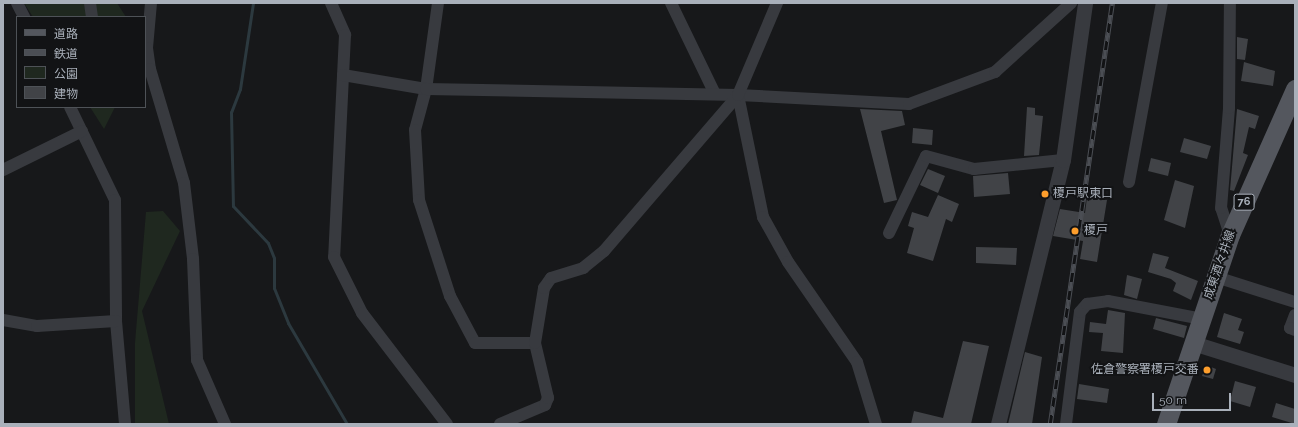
<!DOCTYPE html>
<html>
<head>
<meta charset="utf-8">
<style>
  body { margin:0 }
  #map { position:relative; width:1298px; height:427px; overflow:hidden; background:#17181a; font-family:Raleway,"Noto Sans JP",sans-serif }
  div>[style] { position:absolute }
  .green>* { inset:0; background:#1f281f }
  .stream>* { height:3px; margin:-1.5px; padding:0 1.5px; transform-origin:1.5px; border-radius:1.5px; background:#2c393f }
  .building>* { inset:0; background:#414347 }
  .minor>* { height:12px; margin:-6px; padding:0 6px; transform-origin:6px; border-radius:6px; background:#383a3f }
  .tertiary>* { height:15px; margin:-7.5px; padding:0 7.5px; transform-origin:7.5px; border-radius:7.5px; background:#383a3f }
  .primary>* { height:19px; margin:-9.5px; padding:0 9.5px; transform-origin:9.5px; border-radius:9.5px; background:#54575e }
  .rail>* { height:4.5px; margin-top:-2.25px; transform-origin:0; background:repeating-linear-gradient(90deg,#121315 0 9px,#4b4e54 0 18px); box-sizing:border-box; border-block:1px solid #4b4e54 }
  .dots>* { width:11px; height:11px; translate:-50% -50%; box-sizing:border-box; border:2px solid #121315; border-radius:50% }
  span { translate:-50% -50%; white-space:nowrap; text-align:center; line-height:1.15; -webkit-text-stroke:4px #121315; paint-order:stroke }
  .shield-label span { padding:1px 3px; background:#121315; border:1px solid; border-radius:3px; -webkit-text-stroke-width:0 }
  .shield-label { font-size:11px; color:#a9b0ba; font-weight:700 }
  .poi-label { font-size:12px; color:#a9b0ba }
  .left { translate:0 -50%; text-align:left }
  .right { translate:-100% -50%; text-align:right }
  .street-label { font-size:12px; color:#a9b0ba }
  .frame { position:absolute; inset:0; border:4px solid #a9b0ba; pointer-events:none }
  .legend { position:absolute; left:16px; top:16px; width:130px; height:92px; box-sizing:border-box; background:#121315; border:1px solid #4e5257; margin:0; padding:5px 7px; list-style:none; font-size:12px; color:#a9b0ba }
  .legend li { display:flex; align-items:center; gap:8px; height:20px }
  .legend b { width:20px; border:1px solid #4e5257 }
  .scale { position:absolute; left:1152px; top:393px; width:79px; height:18px; box-sizing:border-box; border:2px solid #a9b0ba; border-top:0; padding-left:5px; font-size:12px; line-height:14px; white-space:nowrap; color:#a9b0ba; -webkit-text-stroke:3px #121315; paint-order:stroke }
</style>
</head>
<body>
<div id="map">
  <div class="green">
    <i style="clip-path:polygon(24px 3px,117px 3px,126px 17px,33px 17px)"></i>
    <i style="clip-path:polygon(90px 107px,115px 107px,104px 129px)"></i>
    <i style="clip-path:polygon(163px 211px,180px 231px,142px 311px,169px 424px,135px 424px,135px 343px,146px 212px)"></i>
  </div>
  <div class="stream">
    <i style="left:253px;top:3px;width:87px;rotate:98.6deg"></i>
    <i style="left:240px;top:89px;width:25px;rotate:111deg"></i>
    <i style="left:231px;top:112px;width:94px;rotate:88.8deg"></i>
    <i style="left:233px;top:206px;width:51px;rotate:46.6deg"></i>
    <i style="left:268px;top:243px;width:16px;rotate:68deg"></i>
    <i style="left:274px;top:258px;width:30px;rotate:90deg"></i>
    <i style="left:274px;top:288px;width:38px;rotate:68deg"></i>
    <i style="left:288px;top:323px;width:117px;rotate:59.7deg"></i>
  </div>
  <div class="building">
    <i style="clip-path:polygon(1237px 37px,1248px 39px,1245px 60px,1237px 59px)"></i>
    <i style="clip-path:polygon(1244px 62px,1275px 71px,1273px 86px,1241px 81px)"></i>
    <i style="clip-path:polygon(1027px 107px,1035px 108px,1035px 115px,1043px 116px,1039px 155px,1024px 156px)"></i>
    <i style="clip-path:polygon(860px 109px,902px 111px,905px 125px,881px 131px,897px 200px,884px 203px)"></i>
    <i style="clip-path:polygon(1237px 109px,1259px 116px,1255px 129px,1249px 127px,1243px 153px,1248px 155px,1234px 191px,1230px 190px)"></i>
    <i style="clip-path:polygon(913px 128px,933px 130px,932px 145px,912px 143px)"></i>
    <i style="clip-path:polygon(1184px 138px,1211px 146px,1207px 159px,1180px 152px)"></i>
    <i style="clip-path:polygon(1151px 158px,1171px 163px,1168px 176px,1148px 171px)"></i>
    <i style="clip-path:polygon(928px 169px,945px 176px,938px 193px,920px 185px)"></i>
    <i style="clip-path:polygon(1008px 173px,1010px 194px,974px 197px,973px 176px)"></i>
    <i style="clip-path:polygon(1175px 180px,1194px 186px,1185px 228px,1164px 220px)"></i>
    <i style="clip-path:polygon(938px 195px,959px 204px,952px 222px,946px 219px,933px 261px,907px 253px,914px 228px,908px 226px,912px 212px,928px 217px)"></i>
    <i style="clip-path:polygon(1087px 197px,1107px 200px,1097px 262px,1080px 259px,1083px 241px,1053px 236px,1060px 209px,1085px 213px)"></i>
    <i style="clip-path:polygon(976px 247px,1017px 248px,1016px 265px,976px 263px)"></i>
    <i style="clip-path:polygon(1153px 253px,1169px 257px,1165px 268px,1198px 281px,1191px 300px,1173px 291px,1176px 283px,1171px 279px,1148px 272px)"></i>
    <i style="clip-path:polygon(1127px 275px,1142px 279px,1137px 299px,1124px 295px)"></i>
    <i style="clip-path:polygon(1108px 310px,1125px 313px,1123px 353px,1101px 351px,1103px 333px,1089px 332px,1090px 322px,1106px 324px)"></i>
    <i style="clip-path:polygon(1224px 313px,1242px 319px,1238px 330px,1244px 332px,1240px 344px,1217px 337px)"></i>
    <i style="clip-path:polygon(1156px 318px,1187px 326px,1184px 338px,1153px 329px)"></i>
    <i style="clip-path:polygon(963px 341px,989px 346px,971px 424px,911px 424px,914px 411px,943px 418px)"></i>
    <i style="clip-path:polygon(1025px 352px,1042px 357px,1032px 424px,1008px 424px)"></i>
    <i style="clip-path:polygon(1206px 365px,1216px 369px,1213px 379px,1202px 376px)"></i>
    <i style="clip-path:polygon(1235px 381px,1256px 387px,1250px 407px,1230px 401px)"></i>
    <i style="clip-path:polygon(1079px 384px,1109px 389px,1107px 403px,1077px 399px)"></i>
    <i style="clip-path:polygon(1276px 403px,1295px 409px,1295px 424px,1272px 417px)"></i>
  </div>
  <div class="minor">
    <i style="left:17px;top:3px;width:16px;rotate:63deg"></i>
    <i style="left:90px;top:3px;width:14px;rotate:82deg"></i>
    <i style="left:151px;top:3px;width:45px;rotate:95.1deg"></i>
    <i style="left:147px;top:48px;width:21px;rotate:82deg"></i>
    <i style="left:150px;top:69px;width:119px;rotate:73.4deg"></i>
    <i style="left:184px;top:183px;width:77px;rotate:83.2deg"></i>
    <i style="left:193px;top:259px;width:101px;rotate:87.7deg"></i>
    <i style="left:197px;top:360px;width:70px;rotate:66.4deg"></i>
    <i style="left:331px;top:3px;width:35px;rotate:66deg"></i>
    <i style="left:345px;top:35px;width:222px;rotate:92.8deg"></i>
    <i style="left:334px;top:257px;width:63px;rotate:63.4deg"></i>
    <i style="left:362px;top:313px;width:140px;rotate:52.6deg"></i>
    <i style="left:438px;top:3px;width:87px;rotate:97.9deg"></i>
    <i style="left:426px;top:89px;width:42px;rotate:105deg"></i>
    <i style="left:415px;top:130px;width:70px;rotate:86.7deg"></i>
    <i style="left:419px;top:200px;width:101px;rotate:72.1deg"></i>
    <i style="left:450px;top:296px;width:53px;rotate:62deg"></i>
    <i style="left:475px;top:343px;width:60px"></i>
    <i style="left:671px;top:3px;width:101px;rotate:64.2deg"></i>
    <i style="left:343px;top:75px;width:84px;rotate:9.6deg"></i>
    <i style="left:426px;top:89px;width:312px;rotate:1.1deg"></i>
    <i style="left:738px;top:95px;width:171px;rotate:3deg"></i>
    <i style="left:909px;top:104px;width:92px;rotate:-20.4deg"></i>
    <i style="left:995px;top:72px;width:103px;rotate:-42.2deg"></i>
    <i style="left:738px;top:95px;width:125px;rotate:78.4deg"></i>
    <i style="left:763px;top:217px;width:51px;rotate:60.9deg"></i>
    <i style="left:788px;top:262px;width:121px;rotate:55.4deg"></i>
    <i style="left:857px;top:362px;width:65px;rotate:73deg"></i>
    <i style="left:70px;top:107px;width:103px;rotate:64.2deg"></i>
    <i style="left:115px;top:200px;width:121px;rotate:89.5deg"></i>
    <i style="left:116px;top:321px;width:103px;rotate:85deg"></i>
    <i style="left:3px;top:170px;width:88px;rotate:-26.3deg"></i>
    <i style="left:1129px;top:182px;width:182px;rotate:-79.6deg"></i>
    <i style="left:889px;top:233px;width:85px;rotate:-64.3deg"></i>
    <i style="left:926px;top:156px;width:50px;rotate:15.2deg"></i>
    <i style="left:974px;top:169px;width:89px;rotate:-5.8deg"></i>
    <i style="left:1230px;top:235px;width:28px;rotate:-108deg"></i>
    <i style="left:1221px;top:208px;width:100px;rotate:-85.4deg"></i>
    <i style="left:1229px;top:108px;width:105px;rotate:-89.5deg"></i>
    <i style="left:1216px;top:277px;width:83px;rotate:17.6deg"></i>
    <i style="left:1295px;top:315px;width:14px;rotate:111deg"></i>
    <i style="left:1290px;top:328px;width:5px;rotate:22deg"></i>
    <i style="left:3px;top:320px;width:35px;rotate:10deg"></i>
    <i style="left:37px;top:326px;width:79px;rotate:-3.6deg"></i>
    <i style="left:500px;top:424px;width:49px;rotate:-22.9deg"></i>
    <i style="left:545px;top:405px;width:8px;rotate:-67deg"></i>
    <i style="left:548px;top:398px;width:57px;rotate:-103.3deg"></i>
    <i style="left:535px;top:343px;width:56px;rotate:-80.7deg"></i>
    <i style="left:544px;top:288px;width:12px;rotate:-55deg"></i>
    <i style="left:551px;top:278px;width:34px;rotate:-17deg"></i>
    <i style="left:583px;top:268px;width:27px;rotate:-39deg"></i>
    <i style="left:604px;top:251px;width:206px;rotate:-49.3deg"></i>
    <i style="left:738px;top:95px;width:100px;rotate:-67deg"></i>
    <i style="left:1066px;top:424px;width:113px;rotate:-82.9deg"></i>
    <i style="left:1080px;top:312px;width:11px;rotate:-49deg"></i>
    <i style="left:1087px;top:304px;width:21px;rotate:-8deg"></i>
    <i style="left:1108px;top:301px;width:96px;rotate:10.8deg"></i>
  </div>
  <div class="tertiary">
    <i style="left:1193px;top:343px;width:107px;rotate:17.4deg"></i>
    <i style="left:998px;top:424px;width:272px;rotate:-76.2deg"></i>
    <i style="left:1063px;top:160px;width:159px;rotate:-82deg"></i>
  </div>
  <div class="primary">
    <i style="left:1166px;top:424px;width:200px;rotate:-71.3deg"></i>
    <i style="left:1230px;top:235px;width:160px;rotate:-66deg"></i>
  </div>
  <div class="rail">
    <i style="left:1050px;top:424px;width:426px;rotate:-81.6deg"></i>
  </div>
  <div class="dots">
    <i style="left:1045px;top:194px;background:#fd9e2c"></i>
    <i style="left:1075px;top:231px;background:#fd9e2c"></i>
    <i style="left:1207px;top:370px;background:#fd9e2c"></i>
  </div>
  <div class="shield-label">
    <span style="left:1244px;top:202px">76</span>
  </div>
  <div class="poi-label">
    <span class="left" style="left:1053px;top:194px">榎戸駅東口</span>
    <span class="left" style="left:1084px;top:231px">榎戸</span>
    <span class="right" style="left:1199px;top:370px">佐倉警察署榎戸交番</span>
  </div>
  <div class="street-label">
    <span style="left:1220px;top:265px;rotate:-71deg">成東酒々井線</span>
  </div>
  <div class="frame"></div>
  <ul class="legend">
  <li><b style="height:5px;background:#54575e"></b>道路</li>
  <li><b style="height:5px;background:#4b4e54"></b>鉄道</li>
  <li><b style="height:11px;background:#1f281f"></b>公園</li>
  <li><b style="height:11px;background:#414347"></b>建物</li>
  </ul>
  <div class="scale">50 m</div>
</div>
</body>
</html>
